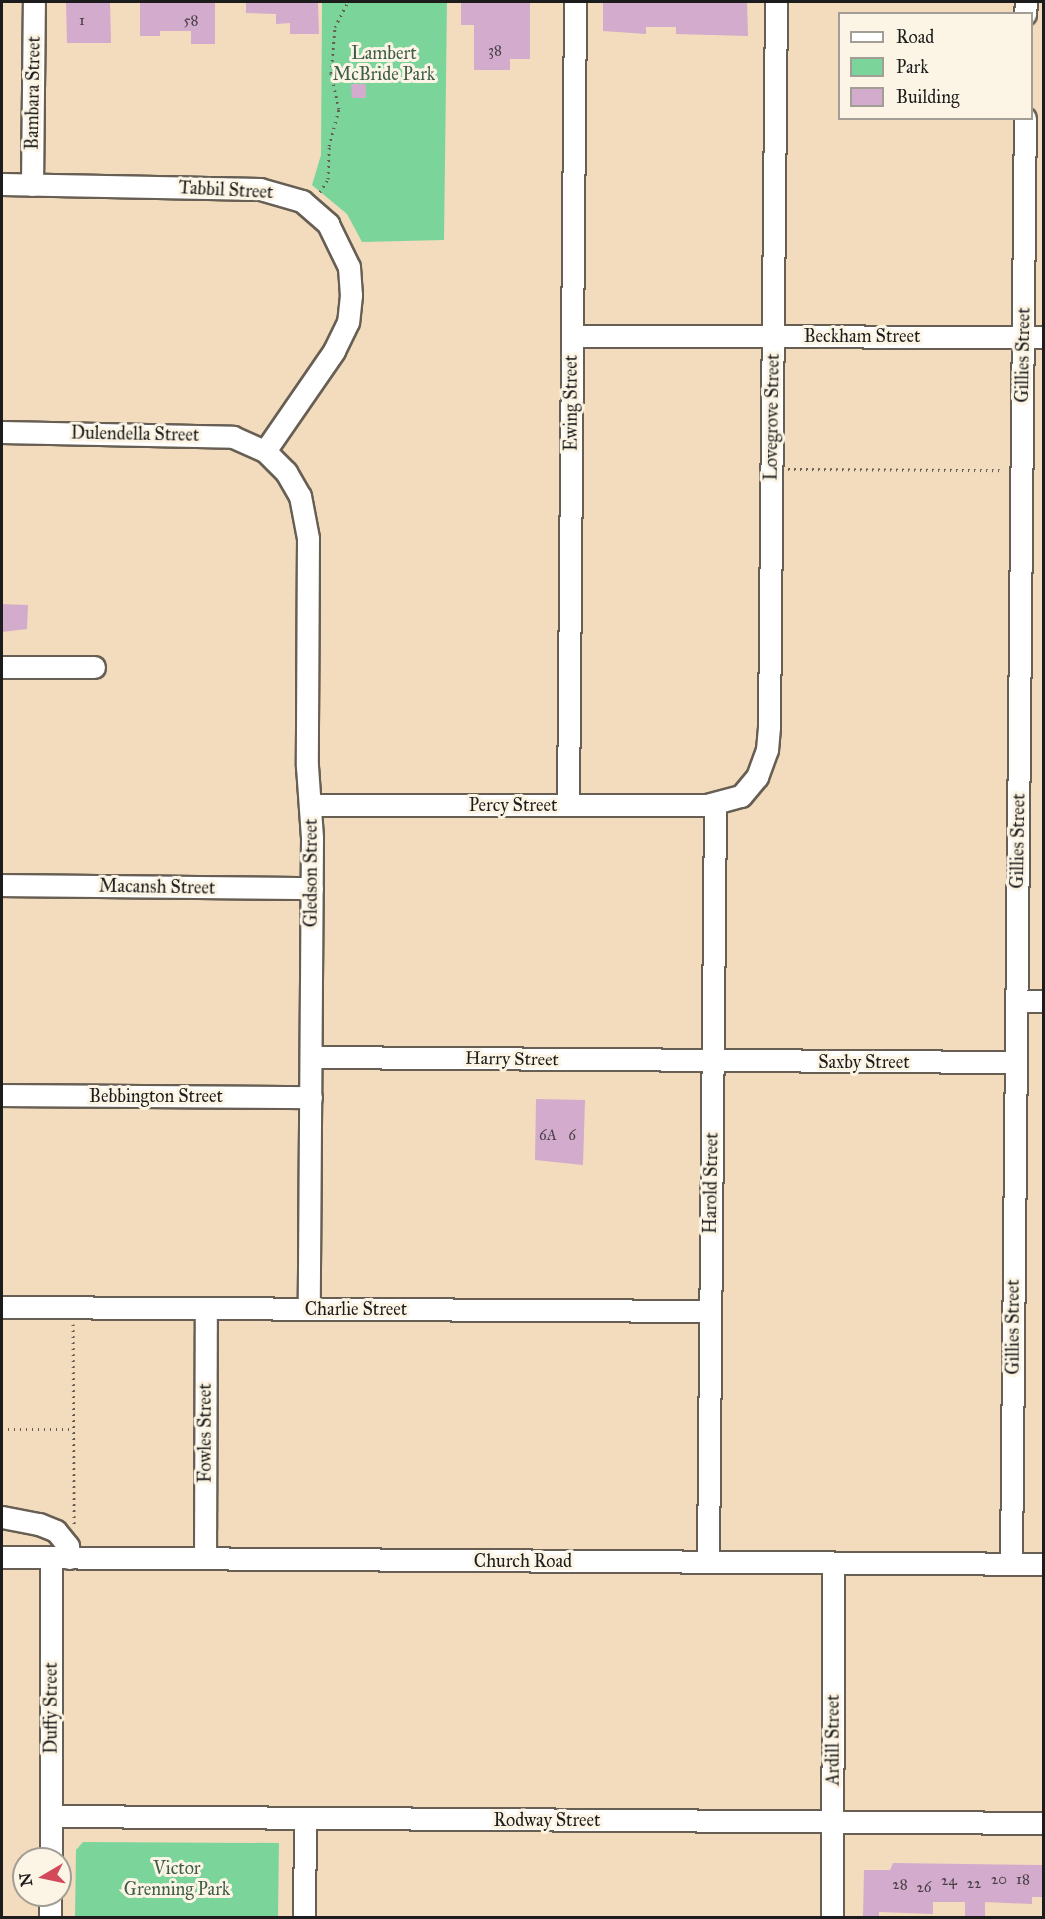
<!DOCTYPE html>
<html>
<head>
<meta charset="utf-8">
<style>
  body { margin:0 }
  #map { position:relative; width:1045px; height:1919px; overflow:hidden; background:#f2dcbd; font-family:"IM FELL Great Primer",serif }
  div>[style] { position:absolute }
  .green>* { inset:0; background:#7bd59a }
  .building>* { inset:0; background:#d3abcc }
  .path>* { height:3px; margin-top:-1.5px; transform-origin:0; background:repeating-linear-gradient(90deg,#675f54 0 1.5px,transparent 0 6px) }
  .roads { filter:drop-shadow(2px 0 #675f54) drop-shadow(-2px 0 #675f54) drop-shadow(0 2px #675f54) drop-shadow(0 -2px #675f54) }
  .minor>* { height:21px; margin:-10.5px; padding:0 10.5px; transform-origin:10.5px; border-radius:10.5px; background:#fff }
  span { translate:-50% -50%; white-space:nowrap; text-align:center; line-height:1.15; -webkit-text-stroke:6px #fcf5e5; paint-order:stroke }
  .number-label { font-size:15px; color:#4a4048 }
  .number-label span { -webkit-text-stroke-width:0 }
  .park-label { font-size:18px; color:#3d5d48 }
  .street-label { font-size:18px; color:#1c1c1c }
  .frame { position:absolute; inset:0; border:3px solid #1c1c1c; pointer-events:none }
  .legend { position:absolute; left:838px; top:12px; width:195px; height:108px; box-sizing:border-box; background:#fcf5e5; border:2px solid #a29e95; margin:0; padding:8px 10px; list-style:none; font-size:18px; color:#1c1c1c }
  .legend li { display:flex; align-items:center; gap:12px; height:30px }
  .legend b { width:30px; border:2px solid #a29e95 }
  .north { position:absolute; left:12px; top:1847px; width:60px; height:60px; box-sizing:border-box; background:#fcf5e5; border:2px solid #a29e95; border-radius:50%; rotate:261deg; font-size:16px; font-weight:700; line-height:24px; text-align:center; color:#1c1c1c }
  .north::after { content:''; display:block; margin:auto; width:21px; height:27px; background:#d1495b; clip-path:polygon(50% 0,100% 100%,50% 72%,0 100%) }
</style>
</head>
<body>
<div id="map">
  <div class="green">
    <i style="clip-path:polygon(322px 2px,447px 2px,444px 240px,362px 242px,347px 214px,312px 185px,321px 155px)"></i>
    <i style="clip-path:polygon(83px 1842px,279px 1843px,278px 1917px,75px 1917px,76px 1850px)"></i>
  </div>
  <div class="building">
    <i style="clip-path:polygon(66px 2px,110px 2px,111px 43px,67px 43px)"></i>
    <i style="clip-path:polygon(140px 2px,215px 2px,215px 44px,191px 44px,191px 31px,160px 31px,160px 36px,140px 36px)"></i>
    <i style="clip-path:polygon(246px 2px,318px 2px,319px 34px,290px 34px,290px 23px,276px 24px,276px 14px,246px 13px)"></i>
    <i style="clip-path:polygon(461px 2px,530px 2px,530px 59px,510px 59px,510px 70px,474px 70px,474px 25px,461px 25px)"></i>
    <i style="clip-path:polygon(603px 2px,747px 2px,748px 36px,676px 34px,676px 27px,646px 27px,646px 34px,603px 31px)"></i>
    <i style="clip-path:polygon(351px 84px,366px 84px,366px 98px,352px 98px)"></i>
    <i style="clip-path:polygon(2px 604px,28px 605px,27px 629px,2px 632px)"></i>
    <i style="clip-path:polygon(536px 1099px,585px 1100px,583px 1165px,535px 1160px)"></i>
    <i style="clip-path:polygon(893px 1863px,1044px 1865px,1044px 1897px,1032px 1897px,1032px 1904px,985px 1902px,985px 1917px,965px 1917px,965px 1902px,933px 1902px,933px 1914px,879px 1912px,879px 1917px,863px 1917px,864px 1870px,890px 1870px)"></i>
  </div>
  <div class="path">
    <i style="left:320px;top:192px;width:15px;rotate:-58deg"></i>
    <i style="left:328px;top:179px;width:33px;rotate:-88deg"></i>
    <i style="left:329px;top:146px;width:38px;rotate:-75deg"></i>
    <i style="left:339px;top:109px;width:37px;rotate:-103deg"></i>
    <i style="left:331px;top:73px;width:46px;rotate:-85deg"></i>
    <i style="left:335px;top:27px;width:28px;rotate:-63deg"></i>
    <i style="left:788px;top:469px;width:215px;rotate:0.3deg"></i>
    <i style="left:73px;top:1324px;width:200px;rotate:89.7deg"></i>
    <i style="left:2px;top:1429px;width:72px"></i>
  </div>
  <div class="roads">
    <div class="minor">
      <i style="left:1025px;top:14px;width:12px;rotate:-85deg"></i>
      <i style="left:2px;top:184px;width:258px;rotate:1.1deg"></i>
      <i style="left:260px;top:189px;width:44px;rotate:15.9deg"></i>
      <i style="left:302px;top:201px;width:35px;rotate:41deg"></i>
      <i style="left:328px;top:224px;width:48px;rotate:64deg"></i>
      <i style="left:349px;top:267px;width:28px;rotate:86deg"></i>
      <i style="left:351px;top:295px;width:27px;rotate:96deg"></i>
      <i style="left:348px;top:322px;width:32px;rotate:116deg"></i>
      <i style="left:334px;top:351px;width:121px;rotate:124.6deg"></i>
      <i style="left:32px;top:185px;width:183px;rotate:-89.4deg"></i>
      <i style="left:572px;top:336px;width:472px;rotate:0.1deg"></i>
      <i style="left:2px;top:432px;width:231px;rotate:1.2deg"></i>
      <i style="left:233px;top:437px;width:35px;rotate:24deg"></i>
      <i style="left:265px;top:451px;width:30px;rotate:45deg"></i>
      <i style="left:286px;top:472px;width:28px;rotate:60deg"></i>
      <i style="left:300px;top:496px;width:43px;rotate:79.2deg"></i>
      <i style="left:308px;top:538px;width:228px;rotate:90.3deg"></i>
      <i style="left:307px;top:766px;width:72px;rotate:86deg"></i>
      <i style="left:312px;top:838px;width:471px;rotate:90.4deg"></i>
      <i style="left:2px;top:667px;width:92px"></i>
      <i style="left:310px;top:805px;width:397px"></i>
      <i style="left:707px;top:805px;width:35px;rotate:-15deg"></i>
      <i style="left:741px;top:796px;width:25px;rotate:-50deg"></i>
      <i style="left:757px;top:777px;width:29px;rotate:-70deg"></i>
      <i style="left:767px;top:750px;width:23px;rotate:-85deg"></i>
      <i style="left:769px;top:727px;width:725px;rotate:-89.45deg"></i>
      <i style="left:568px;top:805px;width:803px;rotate:-89.5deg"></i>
      <i style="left:2px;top:885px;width:310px;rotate:0.6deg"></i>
      <i style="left:1016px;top:1001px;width:28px"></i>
      <i style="left:311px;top:1057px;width:705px;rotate:0.41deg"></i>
      <i style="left:2px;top:1095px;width:309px;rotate:0.4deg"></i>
      <i style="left:2px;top:1307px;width:708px;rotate:0.32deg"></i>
      <i style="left:2px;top:1517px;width:38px;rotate:11deg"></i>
      <i style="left:39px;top:1524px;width:18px;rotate:22deg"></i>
      <i style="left:56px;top:1531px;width:19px;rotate:51deg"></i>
      <i style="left:68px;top:1546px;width:12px;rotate:85deg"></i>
      <i style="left:2px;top:1557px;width:1042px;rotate:0.38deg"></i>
      <i style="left:205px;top:1558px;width:250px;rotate:-89.8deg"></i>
      <i style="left:708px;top:1562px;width:757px;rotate:-89.47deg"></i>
      <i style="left:1011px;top:1564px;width:1446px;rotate:-89.45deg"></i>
      <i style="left:51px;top:1816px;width:993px;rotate:0.4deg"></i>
      <i style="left:51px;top:1859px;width:302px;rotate:-90deg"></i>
      <i style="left:50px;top:1918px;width:23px;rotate:-90deg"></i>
      <i style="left:304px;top:1918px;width:99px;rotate:-89.4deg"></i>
      <i style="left:832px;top:1918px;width:355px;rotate:-89.8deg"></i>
    </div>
  </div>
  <div class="number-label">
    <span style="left:82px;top:21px">1</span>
    <span style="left:191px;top:21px">58</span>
    <span style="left:495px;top:51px">38</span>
    <span style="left:548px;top:1136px">6A</span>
    <span style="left:572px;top:1136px">6</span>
    <span style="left:999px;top:1880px">20</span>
    <span style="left:1023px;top:1880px">18</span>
    <span style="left:949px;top:1881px">24</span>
    <span style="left:974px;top:1884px">22</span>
    <span style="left:900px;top:1885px">28</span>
    <span style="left:924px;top:1888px">26</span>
  </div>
  <div class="park-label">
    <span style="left:384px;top:64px">Lambert<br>McBride Park</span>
    <span style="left:177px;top:1879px">Victor<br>Grenning Park</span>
  </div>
  <div class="street-label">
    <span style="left:33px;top:93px;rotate:-89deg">Bambara Street</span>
    <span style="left:226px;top:190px;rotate:3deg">Tabbil Street</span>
    <span style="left:862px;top:336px">Beckham Street</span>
    <span style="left:1023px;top:355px;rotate:-89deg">Gillies Street</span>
    <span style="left:571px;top:403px;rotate:-90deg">Ewing Street</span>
    <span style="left:772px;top:417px;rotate:-89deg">Lovegrove Street</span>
    <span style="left:135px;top:434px;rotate:1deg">Dulendella Street</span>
    <span style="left:513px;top:805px">Percy Street</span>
    <span style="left:1018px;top:841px;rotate:-89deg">Gillies Street</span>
    <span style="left:311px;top:873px;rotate:-90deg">Gledson Street</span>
    <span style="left:157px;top:887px;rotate:1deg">Macansh Street</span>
    <span style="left:512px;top:1059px;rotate:1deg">Harry Street</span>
    <span style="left:864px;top:1062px">Saxby Street</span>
    <span style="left:156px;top:1096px">Bebbington Street</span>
    <span style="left:711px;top:1183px;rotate:-89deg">Harold Street</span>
    <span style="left:356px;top:1309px">Charlie Street</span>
    <span style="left:1013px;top:1327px;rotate:-90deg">Gillies Street</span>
    <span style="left:205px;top:1433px;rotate:-90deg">Fowles Street</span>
    <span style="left:523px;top:1561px">Church Road</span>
    <span style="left:51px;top:1708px;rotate:-90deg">Duffy Street</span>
    <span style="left:833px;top:1740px;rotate:-90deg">Ardill Street</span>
    <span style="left:547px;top:1820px">Rodway Street</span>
  </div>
  <div class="frame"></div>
  <ul class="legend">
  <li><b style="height:8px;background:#fff"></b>Road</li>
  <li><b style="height:16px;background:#7bd59a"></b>Park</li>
  <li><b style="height:16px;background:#d3abcc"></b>Building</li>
  </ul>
  <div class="north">N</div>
</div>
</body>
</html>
